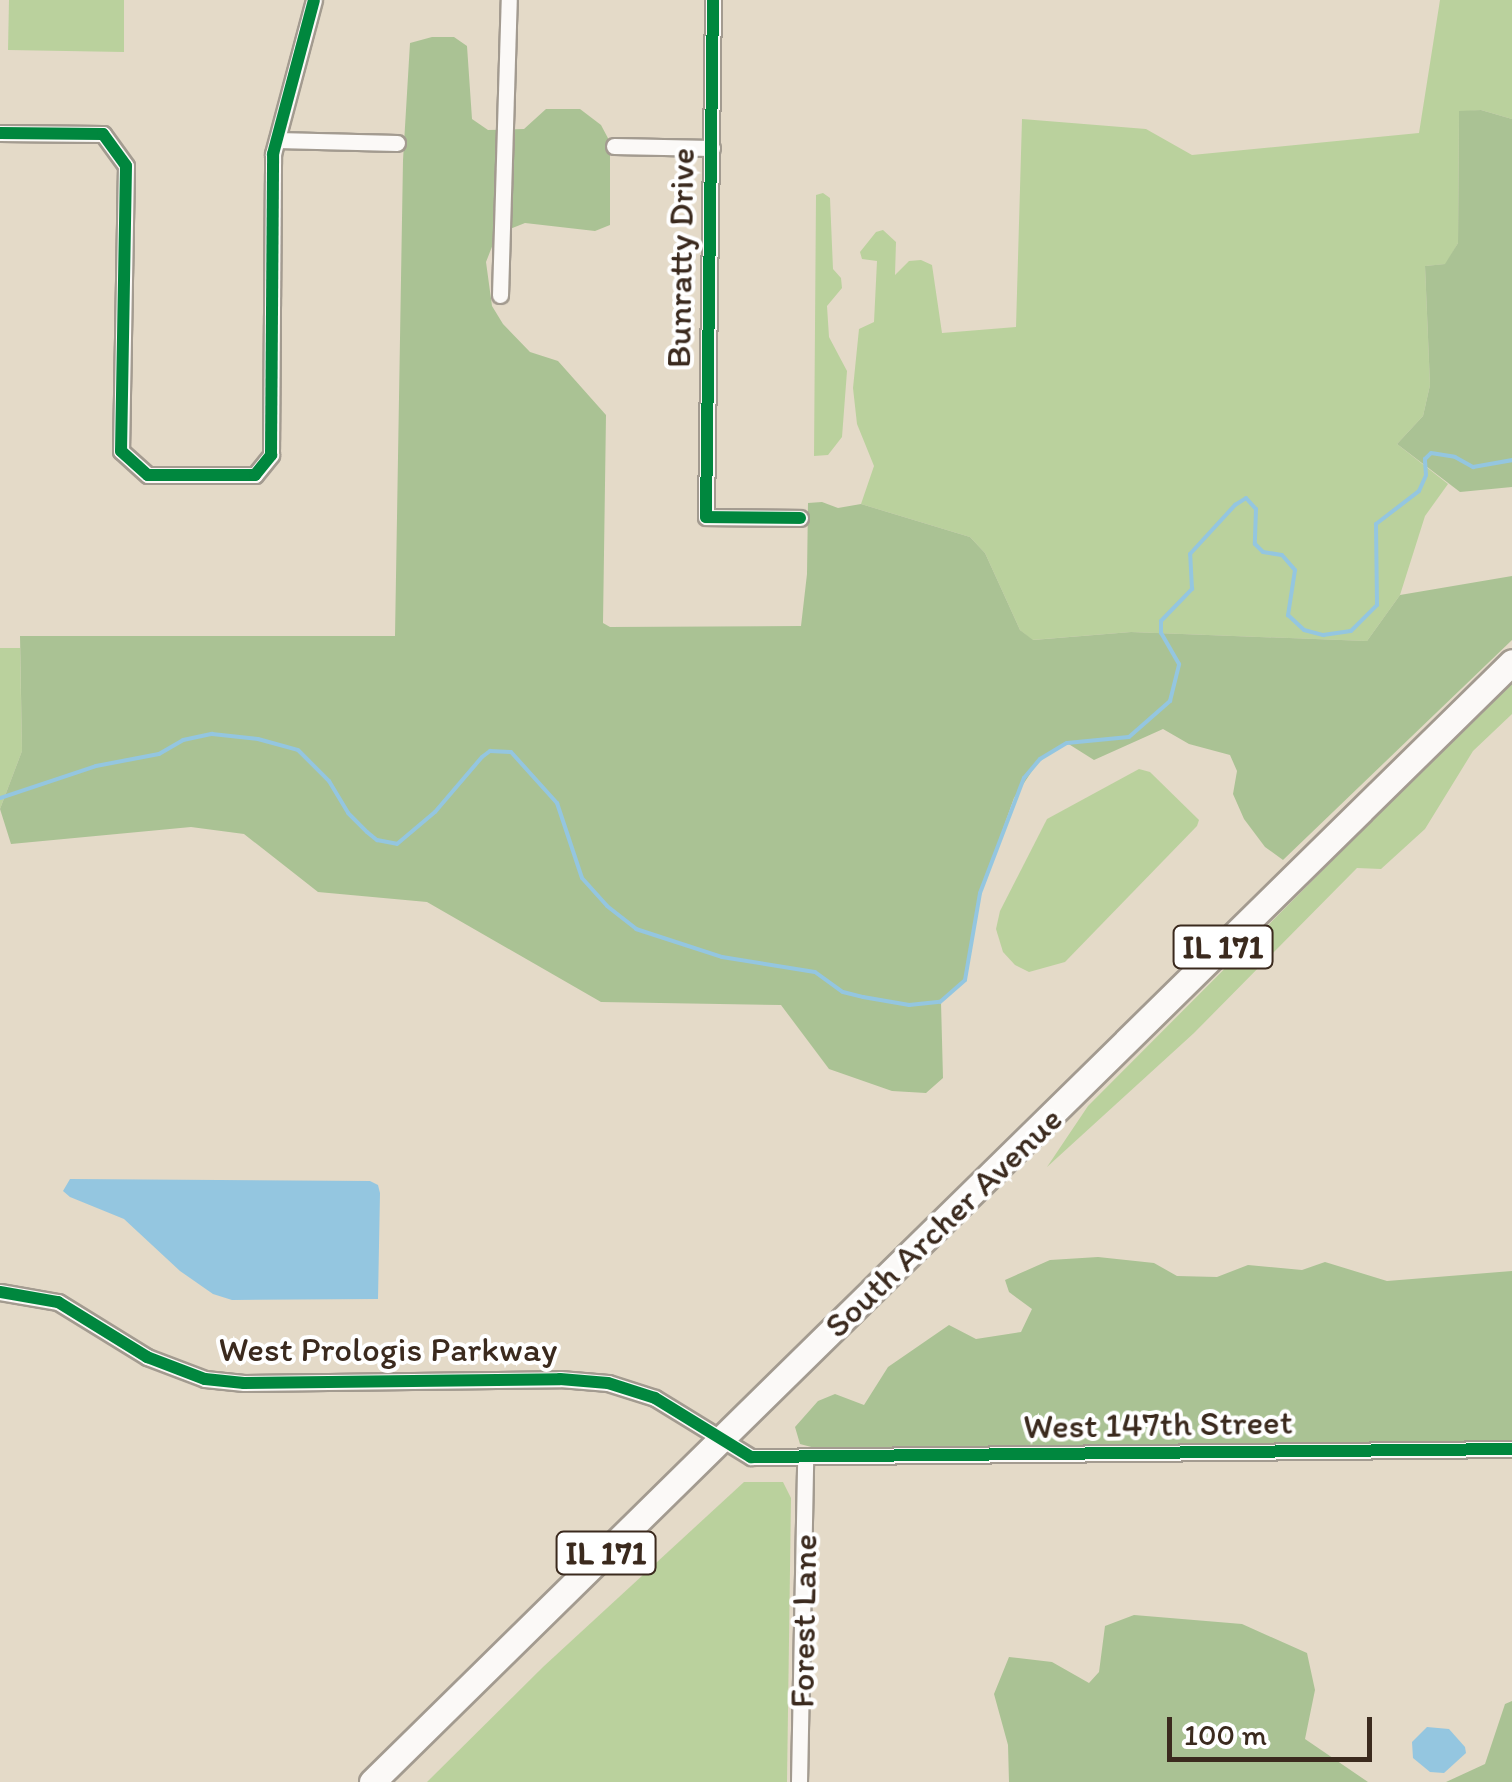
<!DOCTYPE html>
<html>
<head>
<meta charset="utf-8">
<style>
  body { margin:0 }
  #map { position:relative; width:1512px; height:1782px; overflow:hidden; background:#e4dac8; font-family:Itim,sans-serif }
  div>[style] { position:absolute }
  .green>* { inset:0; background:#bad19d }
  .forest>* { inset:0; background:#aac294 }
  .water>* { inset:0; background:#94c6e0 }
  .stream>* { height:4px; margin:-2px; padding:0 2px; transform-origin:2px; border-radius:2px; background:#94c6e0 }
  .roads { filter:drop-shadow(2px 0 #a39b90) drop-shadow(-2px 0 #a39b90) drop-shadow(0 2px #a39b90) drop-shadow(0 -2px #a39b90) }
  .street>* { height:15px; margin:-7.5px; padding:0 7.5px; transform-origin:7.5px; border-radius:7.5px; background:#fbf9f7 }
  .primary>* { height:25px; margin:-12.5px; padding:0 12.5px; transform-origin:12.5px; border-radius:12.5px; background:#fbf9f7 }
  .cycleway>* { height:12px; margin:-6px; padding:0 6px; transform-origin:6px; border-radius:6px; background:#00873e }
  span { translate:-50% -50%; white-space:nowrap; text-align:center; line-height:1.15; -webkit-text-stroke:8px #fff; paint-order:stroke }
  .shield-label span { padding:2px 8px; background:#fff; border:2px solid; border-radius:8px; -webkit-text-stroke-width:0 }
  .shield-label { font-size:32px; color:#3b2a1e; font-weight:700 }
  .street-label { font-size:35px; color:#3b2a1e }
  .scale { position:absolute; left:1167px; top:1717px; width:205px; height:45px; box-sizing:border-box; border:5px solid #3b2a1e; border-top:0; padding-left:12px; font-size:30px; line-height:35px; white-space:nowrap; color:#3b2a1e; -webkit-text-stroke:8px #fff; paint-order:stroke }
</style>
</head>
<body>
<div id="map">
  <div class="green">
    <i style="clip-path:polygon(9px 0,124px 0,124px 52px,8px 50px)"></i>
    <i style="clip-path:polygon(1440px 0,1512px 0,1512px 119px,1481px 110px,1459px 112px,1458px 243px,1446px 264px,1425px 266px,1430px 385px,1423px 416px,1397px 444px,1448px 484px,1425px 516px,1400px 595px,1367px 641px,1131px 632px,1032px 640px,1020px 630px,985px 553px,970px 537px,861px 504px,874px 466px,857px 424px,853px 388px,859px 329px,874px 322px,877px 261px,862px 259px,860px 252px,876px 232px,883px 230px,896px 242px,895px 275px,909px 261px,921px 260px,932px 265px,942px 333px,1016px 327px,1022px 119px,1146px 129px,1192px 155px,1419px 133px)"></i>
    <i style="clip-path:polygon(823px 193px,830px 198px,833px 269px,841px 278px,842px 288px,827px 306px,829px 337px,847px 371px,842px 437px,828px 455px,814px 456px,816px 195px)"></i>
    <i style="clip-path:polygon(0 648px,20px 648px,22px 751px,0 809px)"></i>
    <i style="clip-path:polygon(1512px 680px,1512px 714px,1473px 751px,1425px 829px,1381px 869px,1357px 868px,1194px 1033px,1047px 1167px,1088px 1106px)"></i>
    <i style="clip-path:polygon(1139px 769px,1150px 772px,1199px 820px,1197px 826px,1065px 962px,1029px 972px,1015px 965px,1003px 952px,996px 929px,1000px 911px,1047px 819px)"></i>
    <i style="clip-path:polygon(744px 1482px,783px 1482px,791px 1498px,787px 1782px,427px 1782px,543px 1667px)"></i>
  </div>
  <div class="forest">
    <i style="clip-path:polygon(432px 37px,454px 37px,467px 46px,472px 119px,488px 130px,524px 129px,546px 109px,580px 109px,601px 125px,610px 142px,610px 225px,595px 231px,525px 223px,497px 234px,486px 262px,492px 306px,503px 324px,530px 352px,558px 361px,606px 415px,603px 623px,610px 627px,801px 626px,807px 574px,808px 503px,822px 502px,838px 508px,861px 504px,970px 537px,985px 553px,1020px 630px,1033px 640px,1131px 632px,1367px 641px,1400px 595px,1512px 576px,1512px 640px,1283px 860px,1265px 847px,1244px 819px,1233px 794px,1237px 771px,1230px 755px,1189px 744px,1163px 729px,1094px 760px,1067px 743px,1040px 759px,1014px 798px,980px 893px,965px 980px,941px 1002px,943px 1078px,926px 1093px,892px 1091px,829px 1069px,781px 1005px,601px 1002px,427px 902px,318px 892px,244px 834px,191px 827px,11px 844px,0 809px,22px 751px,20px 636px,395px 636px,403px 160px,410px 43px)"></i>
    <i style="clip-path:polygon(1481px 110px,1512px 119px,1512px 487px,1460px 492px,1397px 444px,1423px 416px,1430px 385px,1425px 266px,1445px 264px,1458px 243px,1459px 111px)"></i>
    <i style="clip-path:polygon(1098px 1257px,1154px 1263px,1177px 1276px,1217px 1277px,1248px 1265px,1302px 1270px,1325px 1262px,1387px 1281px,1512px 1271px,1512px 1449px,834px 1453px,800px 1444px,795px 1427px,818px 1401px,835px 1394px,864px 1405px,888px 1367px,949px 1325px,976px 1339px,1021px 1332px,1032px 1309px,1009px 1292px,1005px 1280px,1050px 1260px)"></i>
    <i style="clip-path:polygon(1134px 1615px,1242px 1624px,1307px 1653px,1315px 1690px,1305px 1739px,1368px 1782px,1009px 1782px,1008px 1745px,994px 1694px,1009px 1657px,1052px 1662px,1089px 1683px,1099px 1672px,1105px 1626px)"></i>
    <i style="clip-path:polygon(1512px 1701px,1512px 1782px,1446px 1782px,1485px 1764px,1505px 1704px)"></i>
  </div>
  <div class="water">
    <i style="clip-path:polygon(70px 1179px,370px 1181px,378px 1185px,380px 1193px,378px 1299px,232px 1300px,213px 1294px,180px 1271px,124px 1219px,70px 1197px,63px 1191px)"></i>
    <i style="clip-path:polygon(1427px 1727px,1449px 1729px,1465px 1747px,1466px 1753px,1444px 1773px,1430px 1772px,1413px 1758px,1412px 1742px)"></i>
  </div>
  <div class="stream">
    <i style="left:0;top:798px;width:101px;rotate:-18.4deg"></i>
    <i style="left:96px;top:766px;width:64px;rotate:-10.8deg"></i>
    <i style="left:159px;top:754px;width:28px;rotate:-30deg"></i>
    <i style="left:183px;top:740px;width:30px;rotate:-12deg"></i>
    <i style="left:212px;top:734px;width:46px;rotate:6.2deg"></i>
    <i style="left:258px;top:739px;width:41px;rotate:15.4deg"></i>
    <i style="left:298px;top:750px;width:44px;rotate:45deg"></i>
    <i style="left:329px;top:781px;width:37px;rotate:59deg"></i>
    <i style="left:348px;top:813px;width:27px;rotate:45deg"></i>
    <i style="left:367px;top:832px;width:13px;rotate:39deg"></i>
    <i style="left:377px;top:840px;width:20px;rotate:11deg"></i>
    <i style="left:397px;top:844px;width:50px;rotate:-40.1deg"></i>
    <i style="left:435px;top:812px;width:72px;rotate:-49.5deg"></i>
    <i style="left:482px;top:757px;width:10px;rotate:-37deg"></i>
    <i style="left:490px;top:751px;width:21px;rotate:3deg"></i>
    <i style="left:511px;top:752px;width:69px;rotate:48deg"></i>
    <i style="left:557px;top:803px;width:79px;rotate:71.6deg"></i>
    <i style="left:582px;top:878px;width:38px;rotate:48deg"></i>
    <i style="left:607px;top:906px;width:37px;rotate:38deg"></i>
    <i style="left:636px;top:929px;width:90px;rotate:18deg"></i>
    <i style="left:722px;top:957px;width:94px;rotate:9.2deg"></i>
    <i style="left:815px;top:972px;width:34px;rotate:36deg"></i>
    <i style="left:843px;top:992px;width:21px;rotate:14deg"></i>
    <i style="left:863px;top:997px;width:47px;rotate:9.9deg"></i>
    <i style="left:909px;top:1005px;width:31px;rotate:-6deg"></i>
    <i style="left:940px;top:1002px;width:33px;rotate:-41deg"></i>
    <i style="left:965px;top:980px;width:88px;rotate:-80.2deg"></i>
    <i style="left:980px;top:893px;width:123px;rotate:-69.1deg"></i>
    <i style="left:1024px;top:778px;width:25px;rotate:-50deg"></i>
    <i style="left:1040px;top:759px;width:31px;rotate:-31deg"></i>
    <i style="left:1067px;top:743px;width:62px;rotate:-5.5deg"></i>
    <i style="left:1129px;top:737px;width:55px;rotate:-41.3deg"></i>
    <i style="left:1170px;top:701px;width:38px;rotate:-76deg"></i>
    <i style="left:1179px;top:664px;width:36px;rotate:-120deg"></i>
    <i style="left:1161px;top:633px;width:12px;rotate:-90deg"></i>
    <i style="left:1161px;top:621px;width:45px;rotate:-45.9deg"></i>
    <i style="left:1192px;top:589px;width:35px;rotate:-93deg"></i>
    <i style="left:1190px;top:554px;width:67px;rotate:-47.4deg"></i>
    <i style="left:1235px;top:505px;width:13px;rotate:-32deg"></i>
    <i style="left:1246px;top:498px;width:15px;rotate:48deg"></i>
    <i style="left:1256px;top:509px;width:35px;rotate:92deg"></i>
    <i style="left:1255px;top:544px;width:11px;rotate:45deg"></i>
    <i style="left:1263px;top:552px;width:19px;rotate:9deg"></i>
    <i style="left:1282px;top:555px;width:20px;rotate:49deg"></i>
    <i style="left:1295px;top:570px;width:46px;rotate:98.8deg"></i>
    <i style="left:1288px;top:615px;width:22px;rotate:43deg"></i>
    <i style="left:1304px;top:630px;width:20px;rotate:15deg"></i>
    <i style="left:1323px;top:635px;width:28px;rotate:-8deg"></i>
    <i style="left:1351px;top:631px;width:37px;rotate:-45deg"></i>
    <i style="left:1377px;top:605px;width:81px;rotate:-90.7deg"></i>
    <i style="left:1376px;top:524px;width:54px;rotate:-37.5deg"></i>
    <i style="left:1419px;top:491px;width:17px;rotate:-66deg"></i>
    <i style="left:1426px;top:475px;width:16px;rotate:-94deg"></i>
    <i style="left:1425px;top:459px;width:8px;rotate:-45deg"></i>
    <i style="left:1431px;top:453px;width:24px;rotate:9deg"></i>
    <i style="left:1455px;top:457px;width:21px;rotate:29deg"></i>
    <i style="left:1473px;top:467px;width:40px;rotate:-10deg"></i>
  </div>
  <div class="roads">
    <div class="street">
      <i style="left:713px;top:0;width:517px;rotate:90.78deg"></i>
      <i style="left:706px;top:517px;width:94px;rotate:0.6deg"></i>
      <i style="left:0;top:133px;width:103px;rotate:0.6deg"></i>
      <i style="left:103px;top:134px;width:39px;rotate:54deg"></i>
      <i style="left:126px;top:166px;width:285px;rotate:91deg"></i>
      <i style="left:121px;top:451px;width:36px;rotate:42deg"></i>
      <i style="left:148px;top:475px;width:107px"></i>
      <i style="left:255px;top:475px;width:26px;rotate:-51deg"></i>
      <i style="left:271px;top:455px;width:301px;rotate:-89.6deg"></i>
      <i style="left:273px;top:154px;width:159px;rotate:-75.1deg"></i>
      <i style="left:277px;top:140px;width:120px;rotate:1.4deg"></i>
      <i style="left:614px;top:146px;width:98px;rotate:1.2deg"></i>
      <i style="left:500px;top:295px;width:295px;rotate:-88.3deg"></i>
      <i style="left:0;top:1292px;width:59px;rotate:9.8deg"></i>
      <i style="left:58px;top:1302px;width:105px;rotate:31.7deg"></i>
      <i style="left:147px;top:1357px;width:62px;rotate:20.8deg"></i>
      <i style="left:205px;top:1379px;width:39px;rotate:6deg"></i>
      <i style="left:244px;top:1383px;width:316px;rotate:-0.7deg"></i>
      <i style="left:560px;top:1379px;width:48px;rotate:4.8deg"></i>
      <i style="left:608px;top:1383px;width:49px;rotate:17.7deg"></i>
      <i style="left:655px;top:1398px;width:113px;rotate:31.6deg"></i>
      <i style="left:751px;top:1457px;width:761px;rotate:-0.6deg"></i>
      <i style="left:799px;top:1782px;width:323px;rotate:-88.9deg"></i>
    </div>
    <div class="primary">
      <i style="left:372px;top:1782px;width:1598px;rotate:-44.49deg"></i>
    </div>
  </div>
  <div class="cycleway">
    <i style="left:713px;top:0;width:517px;rotate:90.78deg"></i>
    <i style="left:706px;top:517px;width:94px;rotate:0.6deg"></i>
    <i style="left:0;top:133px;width:103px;rotate:0.6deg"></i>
    <i style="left:103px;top:134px;width:39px;rotate:54deg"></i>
    <i style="left:126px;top:166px;width:285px;rotate:91deg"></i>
    <i style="left:121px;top:451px;width:36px;rotate:42deg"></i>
    <i style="left:148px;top:475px;width:107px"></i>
    <i style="left:255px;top:475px;width:26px;rotate:-51deg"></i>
    <i style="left:271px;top:455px;width:301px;rotate:-89.6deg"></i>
    <i style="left:273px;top:154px;width:159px;rotate:-75.1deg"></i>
    <i style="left:0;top:1292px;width:59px;rotate:9.8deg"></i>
    <i style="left:58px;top:1302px;width:105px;rotate:31.7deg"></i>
    <i style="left:147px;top:1357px;width:62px;rotate:20.8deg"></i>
    <i style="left:205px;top:1379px;width:39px;rotate:6deg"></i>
    <i style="left:244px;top:1383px;width:316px;rotate:-0.7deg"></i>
    <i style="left:560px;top:1379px;width:48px;rotate:4.8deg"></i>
    <i style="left:608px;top:1383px;width:49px;rotate:17.7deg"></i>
    <i style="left:655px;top:1398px;width:113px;rotate:31.6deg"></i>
    <i style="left:751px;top:1457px;width:761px;rotate:-0.6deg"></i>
  </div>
  <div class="shield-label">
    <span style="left:1223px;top:947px">IL 171</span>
    <span style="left:606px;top:1553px">IL 171</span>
  </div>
  <div class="street-label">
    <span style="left:680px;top:258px;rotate:-89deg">Bunratty Drive</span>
    <span style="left:943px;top:1222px;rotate:-44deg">South Archer Avenue</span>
    <span style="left:388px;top:1349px">West Prologis Parkway</span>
    <span style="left:1158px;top:1424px;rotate:-1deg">West 147th Street</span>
    <span style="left:803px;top:1621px;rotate:-89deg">Forest Lane</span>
  </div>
  <div class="scale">100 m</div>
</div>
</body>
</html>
